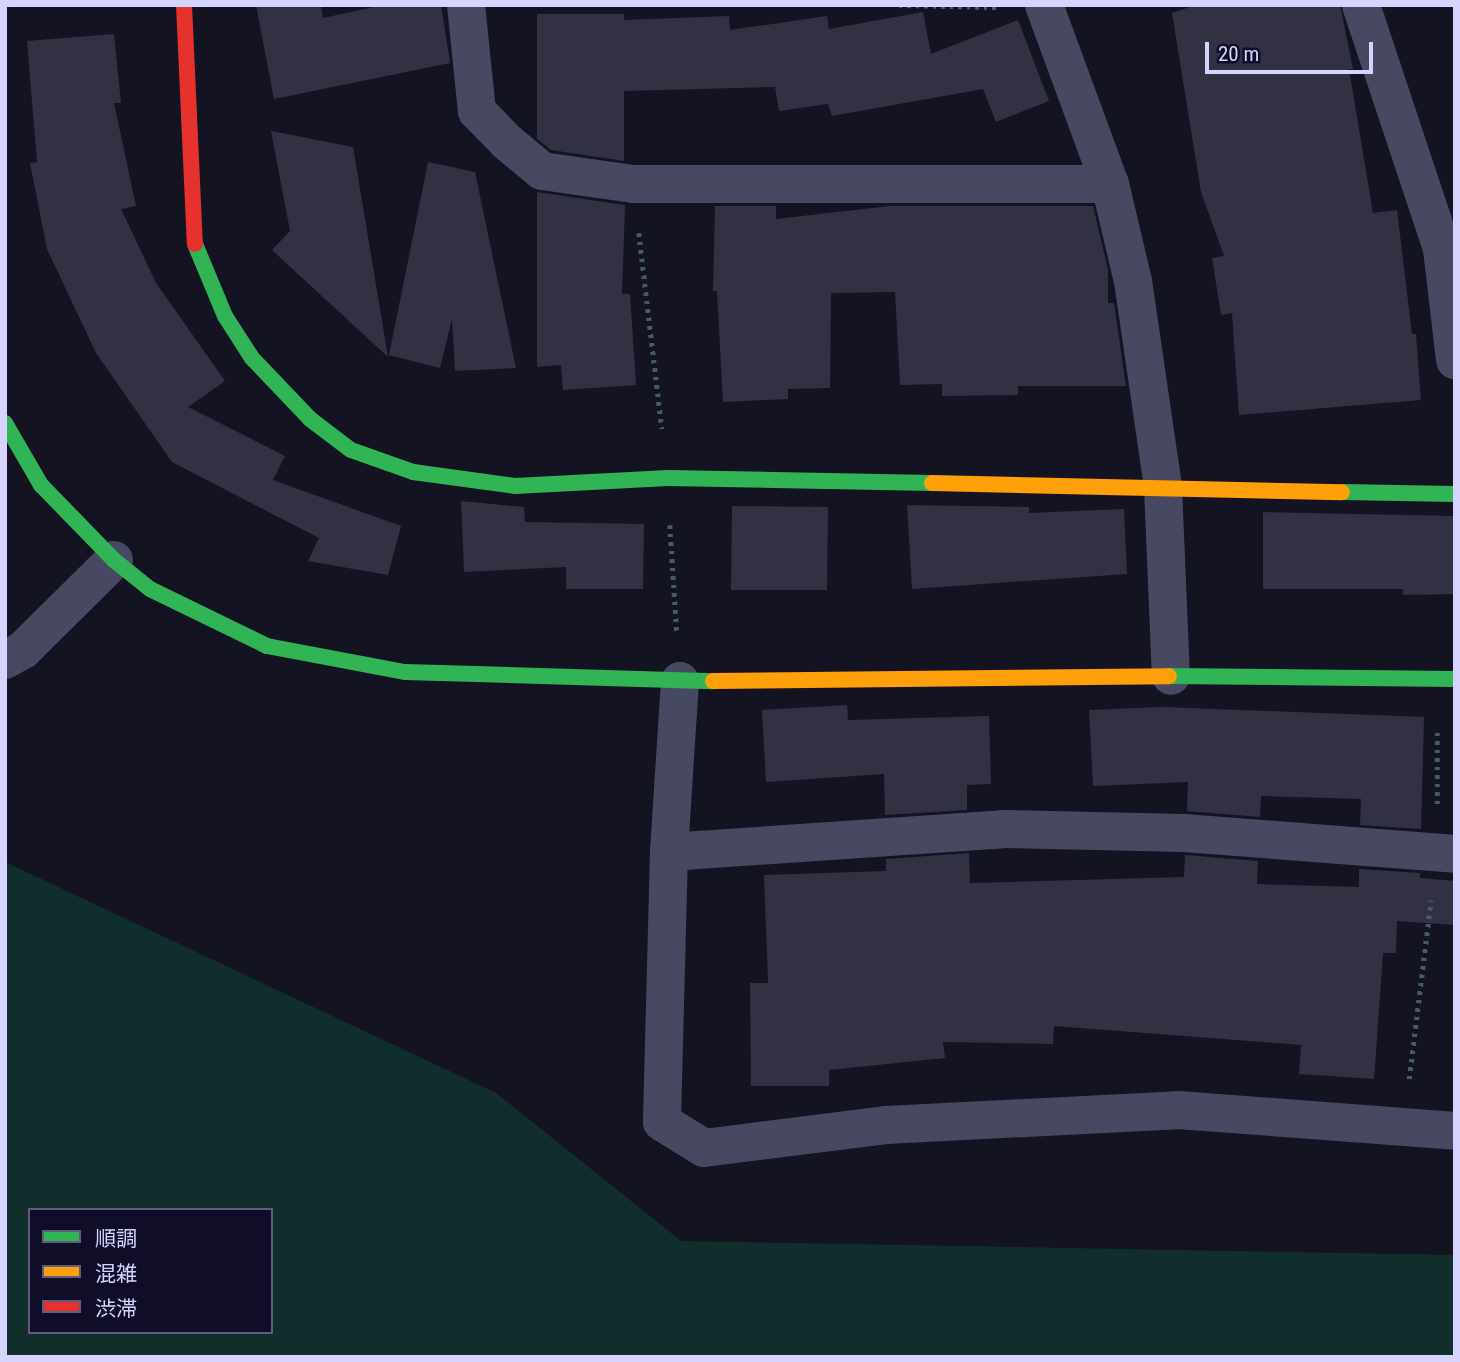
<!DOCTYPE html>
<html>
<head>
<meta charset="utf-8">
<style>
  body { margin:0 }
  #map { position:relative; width:1460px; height:1362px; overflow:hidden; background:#141322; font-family:"Roboto Condensed","Noto Sans JP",sans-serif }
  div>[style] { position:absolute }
  .green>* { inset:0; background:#112e2c }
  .building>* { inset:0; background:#323144 }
  .path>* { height:4.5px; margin-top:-2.25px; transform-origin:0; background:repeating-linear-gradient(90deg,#465a68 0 3.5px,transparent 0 8.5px) }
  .street>* { height:38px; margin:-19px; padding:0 19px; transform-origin:19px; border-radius:19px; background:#474963 }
  .fast>* { height:16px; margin:-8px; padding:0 8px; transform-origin:8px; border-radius:8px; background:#30b455 }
  .slow>* { height:16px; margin:-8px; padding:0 8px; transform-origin:8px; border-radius:8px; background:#ff9f0a }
  .jam>* { height:16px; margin:-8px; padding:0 8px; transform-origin:8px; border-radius:8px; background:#e5322d }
  span { translate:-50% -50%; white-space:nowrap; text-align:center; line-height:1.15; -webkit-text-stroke:5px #0f0d28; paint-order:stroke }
  .frame { position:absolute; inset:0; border:7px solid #d4d4ff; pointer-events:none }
  .legend { position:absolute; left:28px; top:1208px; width:245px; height:126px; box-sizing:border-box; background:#0f0d28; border:2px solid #5e5d7e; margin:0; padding:9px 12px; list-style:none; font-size:21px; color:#d4d4ff }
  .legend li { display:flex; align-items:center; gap:14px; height:35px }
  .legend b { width:35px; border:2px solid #5e5d7e }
  .scale { position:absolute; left:1205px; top:42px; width:168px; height:32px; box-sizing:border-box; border:4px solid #d4d4ff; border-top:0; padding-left:9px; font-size:21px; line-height:24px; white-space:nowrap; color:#d4d4ff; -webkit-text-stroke:5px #0f0d28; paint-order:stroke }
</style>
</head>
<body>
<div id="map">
  <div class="green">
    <i style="clip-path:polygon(evenodd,5px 862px,496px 1093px,681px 1241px,1455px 1255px,1455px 1357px,5px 1357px,5px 862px,30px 1210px,271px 1210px,271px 1332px,30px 1332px,30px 1210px)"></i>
  </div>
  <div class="building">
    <i style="clip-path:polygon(256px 5px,321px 5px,323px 18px,383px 5px,441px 5px,450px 63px,274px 99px)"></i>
    <i style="clip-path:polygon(1196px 5px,1340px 5px,1353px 69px,1349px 69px,1373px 213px,1397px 210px,1412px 334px,1416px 334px,1421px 400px,1239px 415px,1232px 313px,1221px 315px,1212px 258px,1224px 256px,1201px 192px,1172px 13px)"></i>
    <i style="clip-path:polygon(923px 12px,931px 54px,1018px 20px,1049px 101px,996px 122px,983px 89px,832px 116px,828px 104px,779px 111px,775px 87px,624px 91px,624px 161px,551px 150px,537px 139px,537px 14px,624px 14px,624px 20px,729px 16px,730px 30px,827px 16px,829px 29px)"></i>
    <i style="clip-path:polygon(114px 34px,121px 103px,114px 103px,136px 206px,121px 209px,156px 283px,225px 381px,188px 407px,285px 456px,273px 480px,401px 526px,388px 575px,308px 561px,319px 538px,172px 462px,96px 353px,47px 249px,30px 163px,37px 162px,27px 41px)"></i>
    <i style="clip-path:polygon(271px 131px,353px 147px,388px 357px,272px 250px,290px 231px)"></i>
    <i style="clip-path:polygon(428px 162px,475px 172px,516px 368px,455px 371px,452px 319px,440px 368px,389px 355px)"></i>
    <i style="clip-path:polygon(537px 192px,625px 205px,622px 294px,630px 294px,636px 385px,563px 390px,561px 365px,537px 367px)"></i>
    <i style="clip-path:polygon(715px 206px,776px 206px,776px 219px,890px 206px,1093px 206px,1108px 269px,1108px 303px,1114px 303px,1126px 386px,1018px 386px,1018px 395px,942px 396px,942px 384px,900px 385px,895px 292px,831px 293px,830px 388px,788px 389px,788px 399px,723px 402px,717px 291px,713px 291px)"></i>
    <i style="clip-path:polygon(461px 501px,524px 507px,525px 522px,644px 524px,643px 589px,566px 589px,566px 567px,464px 572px)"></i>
    <i style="clip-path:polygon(907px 505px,1029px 507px,1029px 513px,1124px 509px,1127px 574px,912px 589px)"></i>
    <i style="clip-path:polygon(732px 506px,828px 507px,827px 590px,731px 590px)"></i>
    <i style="clip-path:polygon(1263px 512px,1455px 516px,1455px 594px,1403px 595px,1403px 589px,1263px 589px)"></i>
    <i style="clip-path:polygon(847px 705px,848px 720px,989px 716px,991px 784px,967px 785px,967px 810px,885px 815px,884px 774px,766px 782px,762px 710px)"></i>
    <i style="clip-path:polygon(1163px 707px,1424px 717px,1421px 829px,1360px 825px,1361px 799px,1261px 796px,1260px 817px,1187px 811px,1188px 782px,1093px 786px,1089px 710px)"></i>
    <i style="clip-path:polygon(969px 853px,970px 883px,1184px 877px,1185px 855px,1258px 861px,1257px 884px,1359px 887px,1359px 869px,1420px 873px,1420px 878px,1455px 881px,1455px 925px,1397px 921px,1396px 953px,1383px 953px,1374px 1079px,1299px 1074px,1301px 1045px,1054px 1026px,1053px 1044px,943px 1042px,945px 1058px,829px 1070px,829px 1086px,751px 1086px,750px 983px,768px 983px,764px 875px,886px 871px,886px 859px)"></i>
  </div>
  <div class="path">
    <i style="left:899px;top:5px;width:97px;rotate:1.2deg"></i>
    <i style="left:639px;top:233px;width:197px;rotate:83.3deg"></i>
    <i style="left:670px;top:525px;width:107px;rotate:86.3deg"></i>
    <i style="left:1437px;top:804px;width:75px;rotate:-90deg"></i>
    <i style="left:1409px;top:1079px;width:180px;rotate:-83deg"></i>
  </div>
  <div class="street">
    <i style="left:466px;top:5px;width:107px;rotate:84.1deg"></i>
    <i style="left:477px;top:111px;width:43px;rotate:45.9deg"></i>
    <i style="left:507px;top:142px;width:45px;rotate:39.6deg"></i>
    <i style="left:542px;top:171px;width:92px;rotate:8.1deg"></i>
    <i style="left:633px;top:184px;width:477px"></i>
    <i style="left:1044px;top:5px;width:191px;rotate:69.8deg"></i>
    <i style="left:1110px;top:184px;width:100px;rotate:76.7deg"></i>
    <i style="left:1133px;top:281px;width:208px;rotate:81.7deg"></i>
    <i style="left:1163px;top:487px;width:189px;rotate:87.6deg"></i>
    <i style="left:1361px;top:5px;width:257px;rotate:71.6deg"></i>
    <i style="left:1442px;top:249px;width:112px;rotate:83.3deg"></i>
    <i style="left:5px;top:660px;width:21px;rotate:-29deg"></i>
    <i style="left:23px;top:650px;width:128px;rotate:-44.7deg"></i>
    <i style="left:680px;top:681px;width:171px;rotate:93.7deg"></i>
    <i style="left:669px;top:852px;width:270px;rotate:91.5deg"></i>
    <i style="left:662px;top:1122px;width:49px;rotate:31.8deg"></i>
    <i style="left:704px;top:1148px;width:183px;rotate:-7.2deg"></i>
    <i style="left:886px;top:1125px;width:292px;rotate:-2.9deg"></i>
    <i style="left:1178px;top:1110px;width:278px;rotate:4.3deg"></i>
    <i style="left:669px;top:852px;width:335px;rotate:-3.9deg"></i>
    <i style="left:1003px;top:829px;width:181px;rotate:1.3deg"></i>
    <i style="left:1184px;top:833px;width:272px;rotate:4.4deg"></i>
  </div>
  <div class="fast">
    <i style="left:195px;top:244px;width:78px;rotate:67.4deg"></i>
    <i style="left:225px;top:316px;width:50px;rotate:57.3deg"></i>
    <i style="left:252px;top:358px;width:84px;rotate:46.4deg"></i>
    <i style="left:310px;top:419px;width:51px;rotate:37.1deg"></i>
    <i style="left:351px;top:450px;width:66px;rotate:19.5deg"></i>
    <i style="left:413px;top:472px;width:103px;rotate:7.8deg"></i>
    <i style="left:515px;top:486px;width:153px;rotate:-3deg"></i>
    <i style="left:668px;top:478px;width:264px;rotate:1.1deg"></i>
    <i style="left:5px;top:423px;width:72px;rotate:59.9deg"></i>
    <i style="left:41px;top:485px;width:105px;rotate:45.8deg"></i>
    <i style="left:114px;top:560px;width:46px;rotate:38.9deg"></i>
    <i style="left:150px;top:589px;width:130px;rotate:26deg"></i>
    <i style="left:267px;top:646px;width:140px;rotate:10.7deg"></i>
    <i style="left:405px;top:672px;width:308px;rotate:1.7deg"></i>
    <i style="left:1342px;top:492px;width:113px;rotate:1deg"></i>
    <i style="left:1169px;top:676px;width:286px;rotate:0.6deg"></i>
  </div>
  <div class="slow">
    <i style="left:932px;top:483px;width:410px;rotate:1.3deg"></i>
    <i style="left:713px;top:681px;width:456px;rotate:-0.6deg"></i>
  </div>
  <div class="jam">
    <i style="left:184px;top:5px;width:239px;rotate:87.4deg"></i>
  </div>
  <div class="frame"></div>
  <ul class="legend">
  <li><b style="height:9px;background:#30b455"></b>順調</li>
  <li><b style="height:9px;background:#ff9f0a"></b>混雑</li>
  <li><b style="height:9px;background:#e5322d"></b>渋滞</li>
  </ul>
  <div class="scale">20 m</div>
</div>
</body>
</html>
